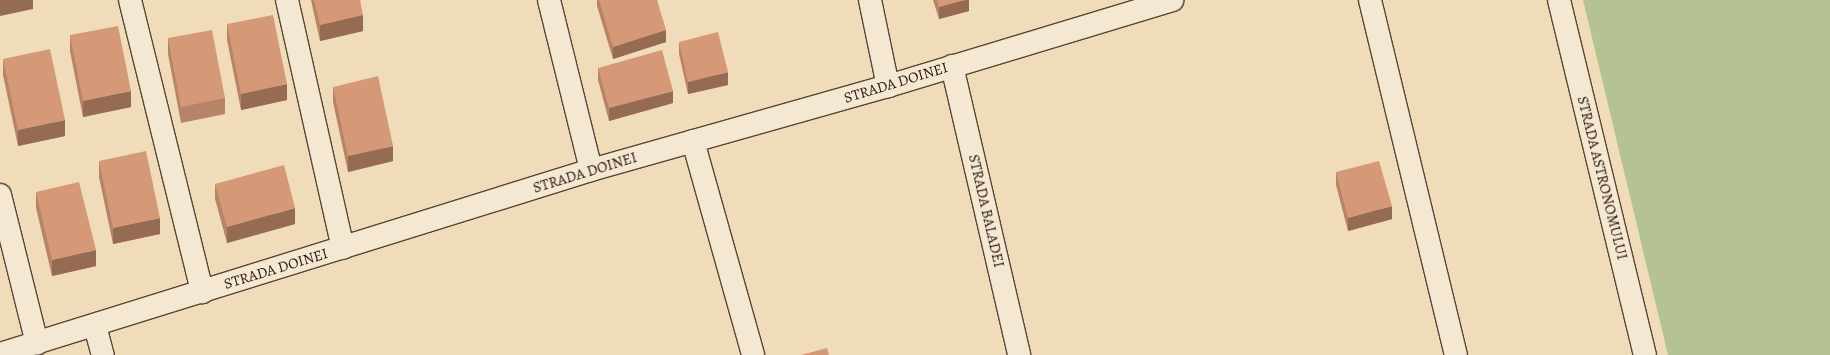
<!DOCTYPE html>
<html>
<head>
<meta charset="utf-8">
<style>
  body { margin:0 }
  #map { position:relative; width:1830px; height:355px; overflow:hidden; background:#f0dcb9; font-family:Alegreya,serif }
  div>[style] { position:absolute }
  .green>* { inset:0; background:#b5c292 }
  .roads { filter:drop-shadow(1px 0 #574538) drop-shadow(-1px 0 #574538) drop-shadow(0 1px #574538) drop-shadow(0 -1px #574538) }
  .minor>* { height:22px; margin:-11px; padding:0 11px; transform-origin:11px; border-radius:11px; background:#f5e8d2 }
  .wall>* { inset:0; background:#b88467 }
  .shaded-wall>* { inset:0; background:#966b54 }
  .building>* { inset:0; background:#d69978 }
  span { translate:-50% -50%; white-space:nowrap; text-align:center; line-height:1.15; -webkit-text-stroke:4px #f5e8d2; paint-order:stroke }
  .street-label { font-size:15px; color:#24130d }
</style>
</head>
<body>
<div id="map">
  <div class="green">
    <i style="clip-path:polygon(1583px 0,1830px 0,1830px 355px,1668px 355px)"></i>
  </div>
  <div class="roads">
    <div class="minor">
      <i style="left:130px;top:0;width:301px;rotate:76.1deg"></i>
      <i style="left:287px;top:0;width:254px;rotate:77.3deg"></i>
      <i style="left:549px;top:0;width:175px;rotate:76.1deg"></i>
      <i style="left:870px;top:0;width:88px;rotate:78.2deg"></i>
      <i style="left:1370px;top:0;width:365px;rotate:76.4deg"></i>
      <i style="left:1559px;top:0;width:365px;rotate:76.4deg"></i>
      <i style="left:952px;top:66px;width:297px;rotate:76.9deg"></i>
      <i style="left:693px;top:141px;width:222px;rotate:74.3deg"></i>
      <i style="left:0;top:195px;width:153px;rotate:76deg"></i>
      <i style="left:95px;top:326px;width:30px;rotate:75deg"></i>
      <i style="left:0;top:354px;width:619px;rotate:-17.29deg"></i>
      <i style="left:591px;top:170px;width:309px;rotate:-15.8deg"></i>
      <i style="left:888px;top:86px;width:297px;rotate:-16.8deg"></i>
    </div>
  </div>
  <div class="wall">
    <i style="clip-path:polygon(311px 0,360px 0,363px 31px,320px 41px)"></i>
    <i style="clip-path:polygon(597px 0,657px 0,666px 42px,613px 59px,597px 6px)"></i>
    <i style="clip-path:polygon(933px 0,969px 0,969px 11px,939px 19px)"></i>
    <i style="clip-path:polygon(227px 24px,287px 100px,241px 110px,227px 40px)"></i>
    <i style="clip-path:polygon(70px 35px,131px 107px,83px 117px,70px 51px)"></i>
    <i style="clip-path:polygon(168px 38px,225px 98px,225px 114px,181px 123px,168px 54px)"></i>
    <i style="clip-path:polygon(679px 42px,728px 85px,688px 94px,679px 54px)"></i>
    <i style="clip-path:polygon(3px 59px,65px 136px,18px 146px,3px 75px)"></i>
    <i style="clip-path:polygon(598px 68px,673px 103px,609px 121px,598px 80px)"></i>
    <i style="clip-path:polygon(333px 87px,393px 161px,348px 172px,333px 102px)"></i>
    <i style="clip-path:polygon(99px 161px,160px 234px,113px 244px,99px 177px)"></i>
    <i style="clip-path:polygon(1336px 172px,1392px 219px,1348px 231px,1336px 185px)"></i>
    <i style="clip-path:polygon(215px 184px,295px 224px,227px 243px,215px 199px)"></i>
    <i style="clip-path:polygon(36px 192px,96px 266px,52px 276px,36px 208px)"></i>
  </div>
  <div class="shaded-wall">
    <i style="clip-path:polygon(0 0,33px 0,33px 9px,0 16px)"></i>
    <i style="clip-path:polygon(965px 0,969px 0,969px 11px,939px 19px,939px 7px)"></i>
    <i style="clip-path:polygon(363px 15px,363px 31px,320px 41px,320px 25px)"></i>
    <i style="clip-path:polygon(666px 30px,666px 42px,613px 59px,613px 47px)"></i>
    <i style="clip-path:polygon(728px 72px,728px 85px,688px 94px,688px 82px)"></i>
    <i style="clip-path:polygon(287px 84px,287px 100px,241px 110px,241px 94px)"></i>
    <i style="clip-path:polygon(131px 91px,131px 107px,83px 117px,83px 101px)"></i>
    <i style="clip-path:polygon(673px 91px,673px 103px,609px 121px,609px 108px)"></i>
    <i style="clip-path:polygon(65px 120px,65px 136px,18px 146px,18px 130px)"></i>
    <i style="clip-path:polygon(393px 146px,393px 161px,348px 172px,348px 156px)"></i>
    <i style="clip-path:polygon(1392px 206px,1392px 219px,1348px 231px,1348px 218px)"></i>
    <i style="clip-path:polygon(295px 208px,295px 224px,227px 243px,227px 227px)"></i>
    <i style="clip-path:polygon(160px 218px,160px 234px,113px 244px,113px 228px)"></i>
    <i style="clip-path:polygon(96px 250px,96px 266px,52px 276px,52px 260px)"></i>
  </div>
  <div class="building">
    <i style="clip-path:polygon(314px 0,360px 0,363px 15px,320px 25px)"></i>
    <i style="clip-path:polygon(599px 0,657px 0,666px 30px,613px 47px)"></i>
    <i style="clip-path:polygon(937px 0,965px 0,939px 7px)"></i>
    <i style="clip-path:polygon(273px 15px,287px 84px,241px 94px,227px 24px)"></i>
    <i style="clip-path:polygon(118px 26px,131px 91px,83px 101px,70px 35px)"></i>
    <i style="clip-path:polygon(212px 30px,225px 98px,181px 107px,168px 38px)"></i>
    <i style="clip-path:polygon(718px 32px,728px 72px,688px 82px,679px 42px)"></i>
    <i style="clip-path:polygon(50px 49px,65px 120px,18px 130px,3px 59px)"></i>
    <i style="clip-path:polygon(662px 50px,673px 91px,609px 108px,598px 68px)"></i>
    <i style="clip-path:polygon(378px 76px,393px 146px,348px 156px,333px 87px)"></i>
    <i style="clip-path:polygon(146px 151px,160px 218px,113px 228px,99px 161px)"></i>
    <i style="clip-path:polygon(1379px 161px,1392px 206px,1348px 218px,1336px 172px)"></i>
    <i style="clip-path:polygon(284px 165px,295px 208px,227px 227px,215px 184px)"></i>
    <i style="clip-path:polygon(79px 182px,96px 250px,52px 260px,36px 192px)"></i>
    <i style="clip-path:polygon(827px 348px,829px 355px,801px 355px)"></i>
  </div>
  <div class="street-label">
    <span style="left:896px;top:83px;rotate:-17deg">STRADA DOINEI</span>
    <span style="left:585px;top:173px;rotate:-17deg">STRADA DOINEI</span>
    <span style="left:1602px;top:178px;rotate:76deg">STRADA ASTRONOMULUI</span>
    <span style="left:986px;top:211px;rotate:77deg">STRADA BALADEI</span>
    <span style="left:276px;top:269px;rotate:-17deg">STRADA DOINEI</span>
  </div>
</div>
</body>
</html>
